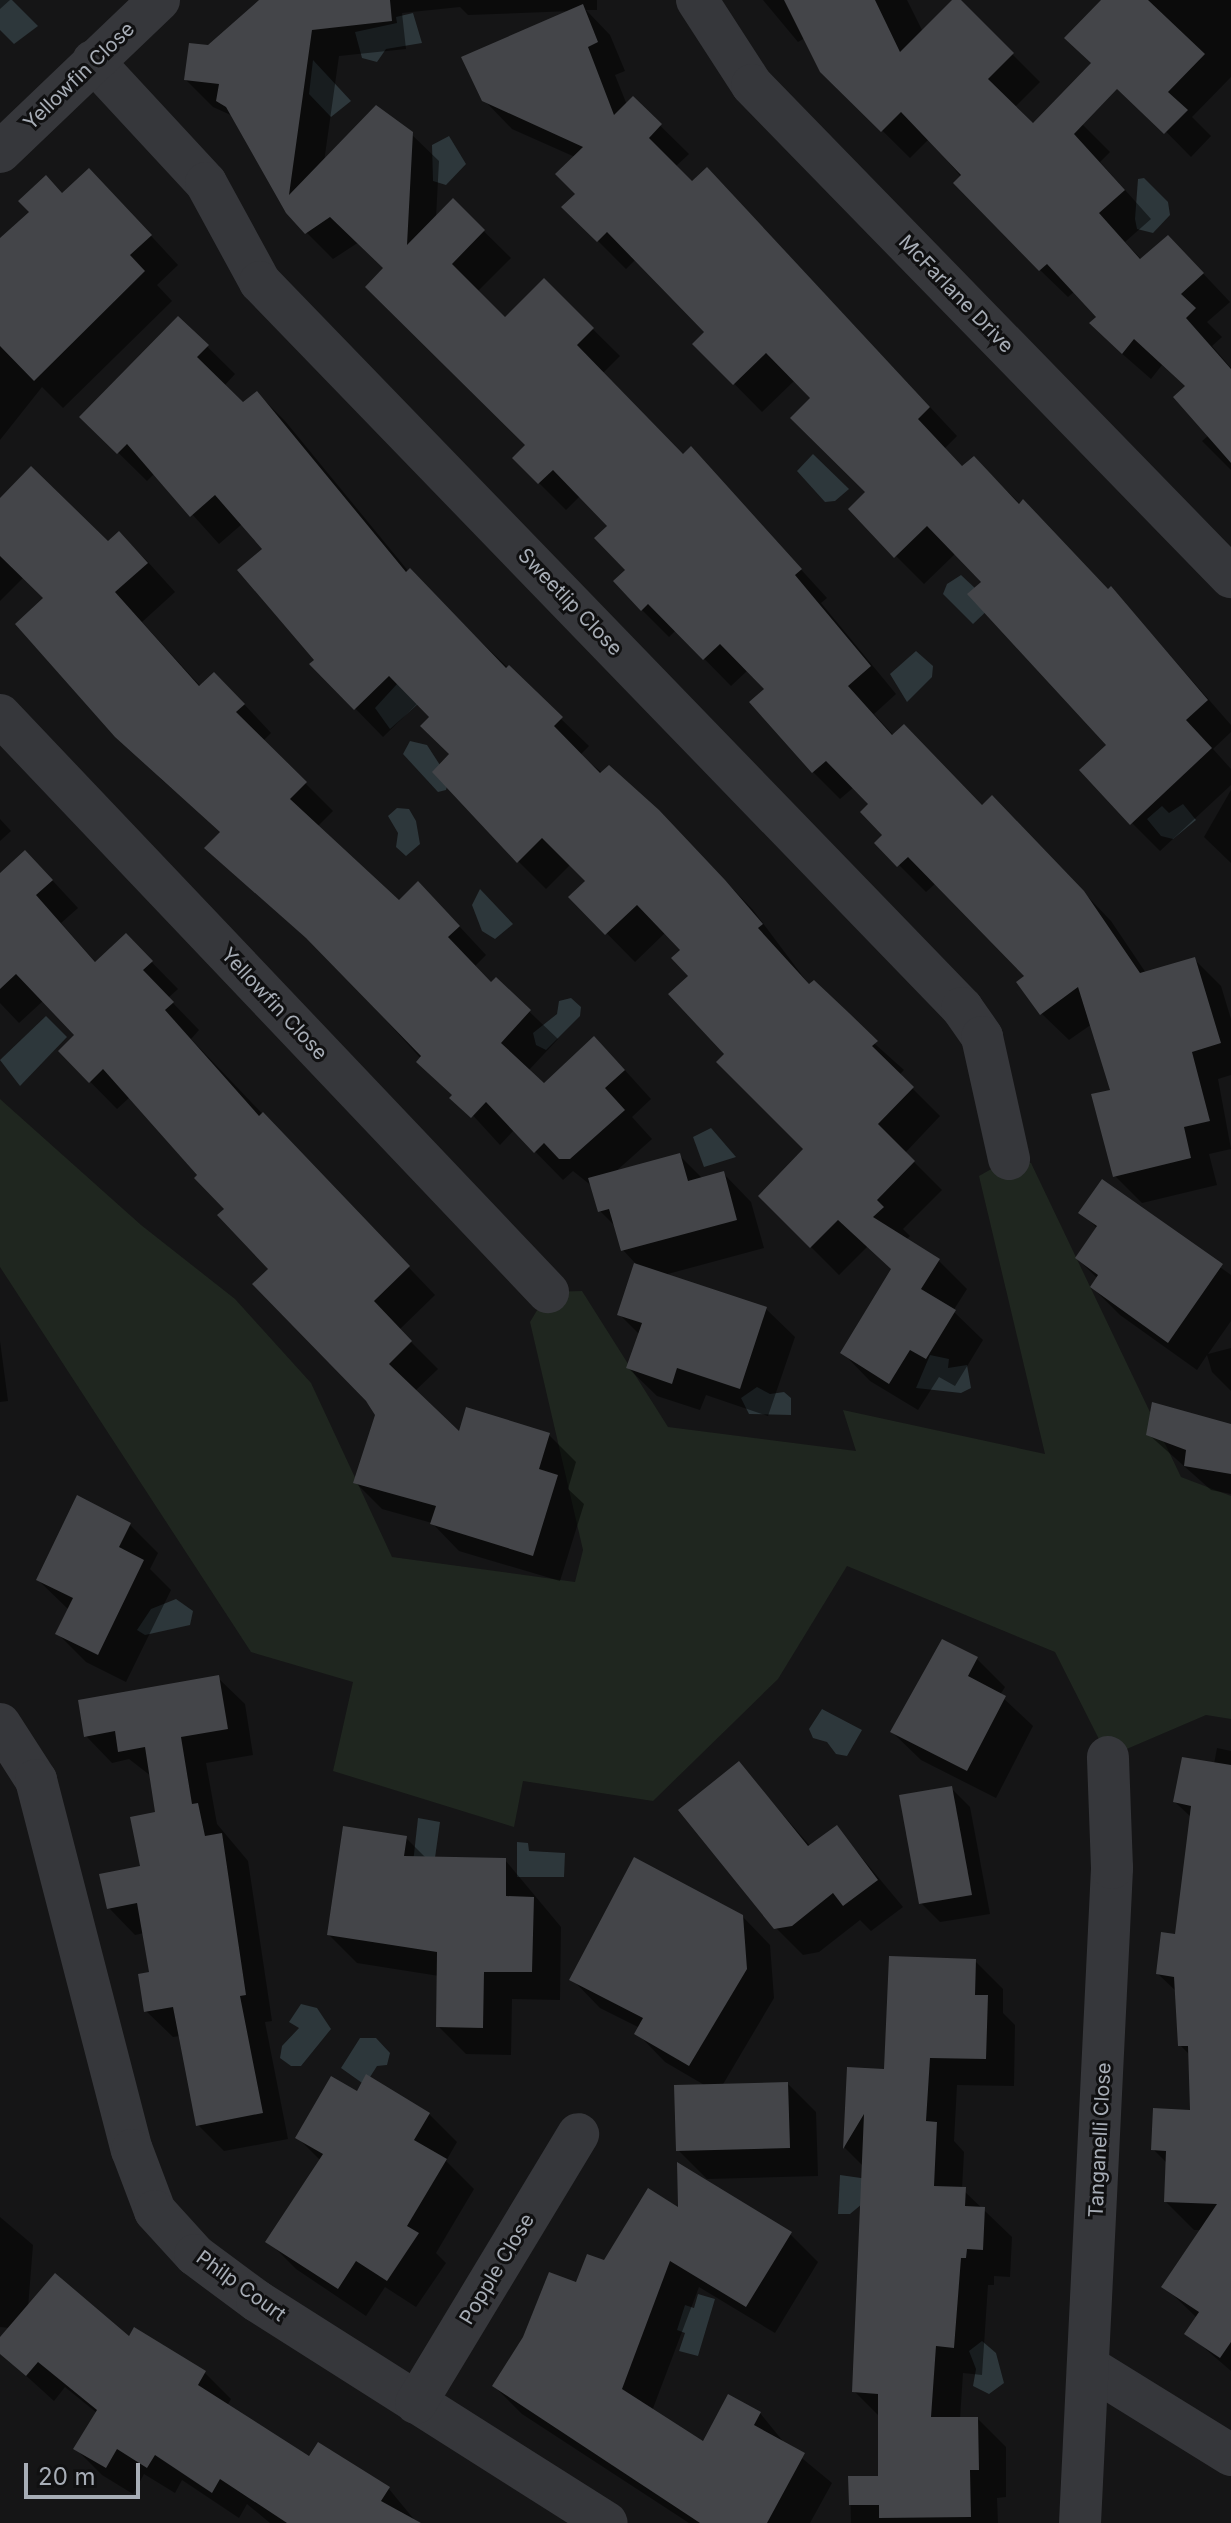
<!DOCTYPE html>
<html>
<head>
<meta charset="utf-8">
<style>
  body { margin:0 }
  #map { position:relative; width:1231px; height:2523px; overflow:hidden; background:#151516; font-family:Inter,sans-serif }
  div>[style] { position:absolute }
  .green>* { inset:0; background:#1f261f }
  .water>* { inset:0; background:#2d373b }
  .shadow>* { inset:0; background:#0007 }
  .building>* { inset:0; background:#444549 }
  .minor>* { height:42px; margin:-21px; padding:0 21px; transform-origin:21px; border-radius:21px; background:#36373b }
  span { translate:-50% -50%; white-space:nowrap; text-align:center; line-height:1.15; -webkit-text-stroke:6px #101011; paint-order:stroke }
  .street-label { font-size:20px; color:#a7adb6 }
  .scale { position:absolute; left:24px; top:2463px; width:116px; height:36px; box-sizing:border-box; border:4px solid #a7adb6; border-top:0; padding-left:10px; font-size:24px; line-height:28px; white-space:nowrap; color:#a7adb6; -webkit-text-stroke:6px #101011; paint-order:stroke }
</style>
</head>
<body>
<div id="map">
  <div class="green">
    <i style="clip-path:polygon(0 1099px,141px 1225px,235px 1299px,311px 1383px,392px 1557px,575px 1582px,583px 1550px,530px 1322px,548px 1292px,582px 1291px,668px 1427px,856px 1451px,843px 1410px,1045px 1454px,979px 1176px,1009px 1159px,1031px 1163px,1181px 1477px,1231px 1496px,1231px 1719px,1206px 1715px,1108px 1757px,1055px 1652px,847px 1566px,778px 1679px,653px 1801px,523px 1781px,514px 1827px,333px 1771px,353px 1682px,251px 1652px,0 1267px)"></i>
  </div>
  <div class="water">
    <i style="clip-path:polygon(0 0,12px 0,38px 26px,14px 44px,0 30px)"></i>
    <i style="clip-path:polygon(413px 13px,422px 43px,386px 49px,377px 62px,362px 58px,355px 32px,397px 23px,396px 17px)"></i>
    <i style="clip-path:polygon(313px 60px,351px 101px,331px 117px,309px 94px)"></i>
    <i style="clip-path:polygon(449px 136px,466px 164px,446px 185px,433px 181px,432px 145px)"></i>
    <i style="clip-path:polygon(1144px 178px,1168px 202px,1170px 215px,1153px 233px,1137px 229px,1135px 219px,1138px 179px)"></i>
    <i style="clip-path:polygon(813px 454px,849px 489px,835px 501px,825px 502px,797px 471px)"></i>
    <i style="clip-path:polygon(961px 575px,993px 605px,973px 624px,943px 594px,947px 584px)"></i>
    <i style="clip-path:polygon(916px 651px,933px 666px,932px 677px,907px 702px,890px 674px)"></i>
    <i style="clip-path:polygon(397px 684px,409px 687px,419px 703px,390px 729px,375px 708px)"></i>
    <i style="clip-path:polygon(410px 741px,427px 745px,449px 779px,446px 790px,438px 792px,403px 754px)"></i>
    <i style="clip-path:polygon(1183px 804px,1196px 820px,1173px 839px,1161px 836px,1147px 819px,1162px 806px,1169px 813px)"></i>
    <i style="clip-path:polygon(397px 808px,409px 809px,416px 821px,420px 844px,406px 856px,396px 847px,398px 833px,388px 816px)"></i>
    <i style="clip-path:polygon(480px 889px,513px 924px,495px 939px,482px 931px,472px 905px)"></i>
    <i style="clip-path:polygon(571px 998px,581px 1007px,580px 1016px,546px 1050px,536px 1045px,533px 1033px,557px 1014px,559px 1001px)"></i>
    <i style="clip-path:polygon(46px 1016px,67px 1037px,20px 1086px,0 1060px)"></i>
    <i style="clip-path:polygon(711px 1128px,736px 1157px,704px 1167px,693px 1137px)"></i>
    <i style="clip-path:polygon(930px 1355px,949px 1359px,948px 1368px,967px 1365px,971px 1388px,961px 1393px,916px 1388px)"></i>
    <i style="clip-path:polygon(757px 1387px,770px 1394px,784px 1392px,791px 1398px,791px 1415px,749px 1414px,741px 1398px)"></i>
    <i style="clip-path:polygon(176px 1599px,193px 1611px,190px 1625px,145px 1635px,137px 1630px,151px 1609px)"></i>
    <i style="clip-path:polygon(822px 1709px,862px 1730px,847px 1756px,836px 1754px,827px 1742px,813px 1738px,809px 1729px)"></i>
    <i style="clip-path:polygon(418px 1818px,440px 1822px,434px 1865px,413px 1863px)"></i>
    <i style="clip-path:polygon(517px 1842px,528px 1843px,529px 1851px,565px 1853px,564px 1877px,517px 1877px)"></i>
    <i style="clip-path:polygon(301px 2004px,317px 2008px,331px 2029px,301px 2066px,291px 2066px,280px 2058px,282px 2046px,299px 2028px,289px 2022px)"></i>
    <i style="clip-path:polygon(360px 2038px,376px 2038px,390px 2053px,387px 2065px,377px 2066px,365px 2085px,341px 2068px)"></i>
    <i style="clip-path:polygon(840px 2175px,868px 2179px,862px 2204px,850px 2214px,838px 2214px)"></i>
    <i style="clip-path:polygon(698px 2294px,715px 2299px,698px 2356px,679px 2351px,685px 2333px,677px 2330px,685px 2305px,694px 2308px)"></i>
    <i style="clip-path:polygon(982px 2341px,996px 2353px,1004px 2383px,989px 2394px,973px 2386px,976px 2369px,969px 2351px)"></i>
  </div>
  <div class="shadow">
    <i style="clip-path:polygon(0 0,10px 0,0 9px)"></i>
    <i style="clip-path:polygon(262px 0,597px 0,597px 10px,586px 10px,610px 35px,625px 71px,615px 75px,627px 105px,633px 99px,689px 154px,675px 167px,692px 184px,735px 198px,957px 436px,944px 449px,963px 468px,974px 458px,1107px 591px,1111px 588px,1231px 725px,1231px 732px,1213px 749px,1231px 769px,1231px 785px,1160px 851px,1132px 823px,1108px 745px,984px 582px,956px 553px,924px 584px,896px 556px,868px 493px,813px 398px,795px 380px,762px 412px,695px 344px,707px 332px,636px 259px,626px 269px,564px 207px,578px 194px,575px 157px,512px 129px,484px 100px,572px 11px,468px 15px,460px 7px,402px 13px,406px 49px,339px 56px,324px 162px,411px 134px,439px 161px,436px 218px,453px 201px,511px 258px,477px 292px,505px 320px,544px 281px,620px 356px,603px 373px,684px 456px,691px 449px,827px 598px,821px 603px,896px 694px,874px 714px,894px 736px,982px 807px,1019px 825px,1111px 921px,1146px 973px,1194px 959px,1221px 986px,1231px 1019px,1231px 1075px,1218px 1079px,1231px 1149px,1209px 1154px,1217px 1185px,1142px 1203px,1115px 1176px,1112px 1091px,1092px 1024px,1069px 1040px,1042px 1014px,1027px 977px,936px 883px,926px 892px,877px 843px,885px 835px,871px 805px,854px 787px,840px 799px,813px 772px,767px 690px,748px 670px,731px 686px,676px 630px,669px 637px,642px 610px,609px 526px,580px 496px,566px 510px,539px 483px,528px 446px,386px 269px,359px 242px,333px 259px,306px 232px,233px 116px,213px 107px,186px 80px,209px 47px)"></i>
    <i style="clip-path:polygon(763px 0,907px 0,923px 32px,958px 0,1040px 82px,1014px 108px,1033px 126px,1058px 100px,1110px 152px,1100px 162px,1151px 219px,1125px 242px,1142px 260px,1195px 265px,1230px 302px,1207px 322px,1222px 337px,1212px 346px,1231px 368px,1231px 470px,1202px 441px,1209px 435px,1187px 387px,1162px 365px,1151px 379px,1119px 351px,1098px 317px,1075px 291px,1068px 297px,1040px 270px,929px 139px,910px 158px,821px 70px,805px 38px,798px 42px)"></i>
    <i style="clip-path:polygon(1103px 0,1231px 0,1231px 77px,1192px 117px,1211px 136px,1191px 157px,1070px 34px)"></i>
    <i style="clip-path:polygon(63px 195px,117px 199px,178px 265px,157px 285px,172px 301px,63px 408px,42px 387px,0 440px,0 240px)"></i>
    <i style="clip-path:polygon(178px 318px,235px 374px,224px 386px,243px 405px,257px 393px,285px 421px,409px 572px,589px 746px,580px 755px,687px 841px,753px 910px,810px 986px,904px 1070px,899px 1075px,940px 1116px,905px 1153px,942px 1190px,903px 1229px,910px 1236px,906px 1240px,939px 1261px,967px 1289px,953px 1311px,983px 1340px,955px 1386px,939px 1377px,918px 1410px,870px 1381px,842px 1352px,893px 1270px,868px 1246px,839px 1275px,760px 1196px,806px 1149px,726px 1054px,683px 950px,666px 932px,635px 962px,571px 897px,587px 881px,571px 864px,546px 889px,518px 861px,432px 717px,418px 703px,383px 737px,312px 664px,317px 660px,264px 550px,242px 524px,219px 544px,155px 473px,147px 481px,82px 417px)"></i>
    <i style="clip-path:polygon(0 501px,108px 544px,119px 533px,147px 561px,175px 592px,142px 622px,201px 687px,242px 702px,271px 733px,263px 741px,333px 811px,317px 827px,399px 902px,446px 912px,486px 955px,474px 967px,491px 984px,496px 980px,558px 1039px,528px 1071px,544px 1085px,622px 1067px,651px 1099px,632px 1117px,652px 1139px,614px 1173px,680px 1156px,703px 1179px,723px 1173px,751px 1202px,764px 1248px,664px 1275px,766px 1309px,795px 1337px,768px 1416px,706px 1395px,700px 1410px,657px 1396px,628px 1368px,640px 1335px,619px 1314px,636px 1264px,623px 1250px,617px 1228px,600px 1211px,593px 1187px,573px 1171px,563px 1180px,514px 1130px,500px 1145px,330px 959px,207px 848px,223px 832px,162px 780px,18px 624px,46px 599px,24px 577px,0 601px)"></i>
    <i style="clip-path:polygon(1231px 790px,1231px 863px,1204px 837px)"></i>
    <i style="clip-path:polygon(0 819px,11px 831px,0 841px)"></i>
    <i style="clip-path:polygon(0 876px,52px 880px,78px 908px,61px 923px,97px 964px,126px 936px,178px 989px,168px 998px,199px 1030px,191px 1039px,435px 1295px,399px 1330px,438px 1369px,415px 1391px,460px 1434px,549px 1435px,576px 1462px,568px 1489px,584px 1504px,560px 1581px,459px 1551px,432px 1523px,382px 1509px,355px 1482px,378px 1414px,255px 1284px,271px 1269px,226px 1209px,130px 1097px,117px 1109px,60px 1051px,77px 1035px,44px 1000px,19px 1023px,0 1003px)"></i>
    <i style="clip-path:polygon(1102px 1182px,1231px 1275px,1231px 1321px,1208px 1354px,1231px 1348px,1231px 1391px,1212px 1372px,1207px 1355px,1197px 1370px,1120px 1315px,1092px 1287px,1098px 1279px,1077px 1258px,1098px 1229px,1081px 1212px)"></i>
    <i style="clip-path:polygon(0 1341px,8px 1401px,0 1402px)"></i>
    <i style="clip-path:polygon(1231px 1426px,1231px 1494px,1211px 1490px,1148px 1434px)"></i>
    <i style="clip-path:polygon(130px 1525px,158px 1553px,150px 1569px,171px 1590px,126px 1682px,86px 1662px,58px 1634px,69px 1610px,38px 1580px)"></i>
    <i style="clip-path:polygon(977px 1659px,1005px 1687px,1000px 1695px,1033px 1726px,996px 1798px,921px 1760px,892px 1732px)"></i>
    <i style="clip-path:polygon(218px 1678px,245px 1704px,253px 1755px,206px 1763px,217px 1824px,248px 1861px,272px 2021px,265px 2022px,288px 2139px,224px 2151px,198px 2125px,180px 2036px,173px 2037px,146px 2011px,151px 1974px,144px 1933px,135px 1935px,109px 1908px,142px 1867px,157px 1813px,151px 1776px,129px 1759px,112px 1763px,86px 1736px)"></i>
    <i style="clip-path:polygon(1217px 1748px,1231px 1751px,1231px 2371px,1187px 2333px,1197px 2318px,1164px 2286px,1202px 2230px,1194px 2230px,1166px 2202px,1167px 2163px,1154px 2150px,1192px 2112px,1190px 2055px,1180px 2045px,1177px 1992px,1158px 1974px,1176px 1937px,1192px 1818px,1175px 1802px,1214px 1764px)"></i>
    <i style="clip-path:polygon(739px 1764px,811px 1847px,837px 1828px,903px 1907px,871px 1931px,860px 1920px,819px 1952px,803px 1955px,776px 1928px)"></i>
    <i style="clip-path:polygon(951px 1788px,970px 1807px,990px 1914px,940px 1922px,921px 1903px)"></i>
    <i style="clip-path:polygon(406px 1838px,426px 1858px,505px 1860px,561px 1927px,560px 2000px,512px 1999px,511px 2055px,466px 2054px,438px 2026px,439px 1976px,357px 1963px,329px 1935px)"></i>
    <i style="clip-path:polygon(742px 1916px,770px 1945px,774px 1998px,722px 2086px,788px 2084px,816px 2112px,818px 2176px,707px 2179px,678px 2150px,706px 2086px,665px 2062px,637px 2033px,640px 2028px,600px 2008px,572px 1979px)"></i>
    <i style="clip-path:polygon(975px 1961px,1003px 1989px,1003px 2013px,1015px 2025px,1014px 2086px,957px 2085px,954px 2141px,964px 2152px,962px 2189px,1012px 2237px,1010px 2277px,994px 2276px,994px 2285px,988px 2285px,982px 2375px,963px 2373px,960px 2419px,978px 2419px,1006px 2447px,1006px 2497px,997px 2498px,998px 2523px,851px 2523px,850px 2478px,880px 2478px,880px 2417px,854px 2391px,864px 2167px,845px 2148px,849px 2069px,886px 2071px)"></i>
    <i style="clip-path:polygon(357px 2094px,429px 2114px,457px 2142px,446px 2161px,474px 2189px,436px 2253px,446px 2263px,416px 2307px,385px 2287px,366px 2316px,296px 2269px,268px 2241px,321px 2161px,297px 2137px)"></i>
    <i style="clip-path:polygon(680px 2210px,790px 2234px,818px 2262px,775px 2333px,699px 2287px,652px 2411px,703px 2444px,760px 2413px,786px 2445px,832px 2483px,810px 2523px,689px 2523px,522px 2414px,494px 2386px,577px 2285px)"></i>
    <i style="clip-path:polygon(0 2217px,33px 2245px,28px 2308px,129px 2339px,205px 2373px,231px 2399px,227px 2406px,310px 2459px,389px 2489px,417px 2523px,270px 2523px,247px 2504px,239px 2518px,182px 2480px,175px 2493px,144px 2474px,133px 2494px,102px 2475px,76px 2449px,97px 2413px,65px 2387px,54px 2401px,0 2352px,0 2340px,10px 2328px,0 2327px)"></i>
  </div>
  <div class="building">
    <i style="clip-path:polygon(259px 0,390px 0,392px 21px,312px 30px,289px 195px,376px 105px,413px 132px,407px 245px,453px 198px,485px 230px,452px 264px,505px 317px,544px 278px,594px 328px,577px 345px,683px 454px,691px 446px,802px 569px,795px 575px,871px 666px,848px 686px,892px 735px,904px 724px,982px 805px,992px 795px,1084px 891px,1140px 973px,1195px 957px,1221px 1043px,1192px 1052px,1210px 1121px,1184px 1127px,1191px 1158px,1113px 1177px,1091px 1094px,1110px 1090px,1078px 987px,1040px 1015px,1016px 982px,1024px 976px,908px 857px,897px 867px,874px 843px,882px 835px,860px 812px,868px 804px,826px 761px,812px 773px,749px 702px,764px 689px,720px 644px,703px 660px,648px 604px,641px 611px,613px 581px,625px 570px,594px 538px,607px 526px,553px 470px,538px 484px,512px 458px,525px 445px,365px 287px,383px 268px,330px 217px,305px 234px,286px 213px,226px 107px,216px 101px,219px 84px,184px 80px,189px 43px,208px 45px)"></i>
    <i style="clip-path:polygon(784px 0,875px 0,900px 52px,952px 0,961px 0,1014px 53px,988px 79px,1033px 123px,1091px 63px,1064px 38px,1101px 0,1148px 0,1205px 54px,1168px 92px,1188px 110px,1164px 134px,1117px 89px,1074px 134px,1125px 190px,1099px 213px,1140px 259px,1168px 235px,1204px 273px,1181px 294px,1196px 308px,1186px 318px,1231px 369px,1231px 463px,1173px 397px,1185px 386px,1134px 339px,1122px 354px,1089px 323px,1096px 317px,1047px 264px,1039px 271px,953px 183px,961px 175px,901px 112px,881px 132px,820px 72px)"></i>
    <i style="clip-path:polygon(583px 4px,598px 42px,588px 47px,614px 115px,633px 96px,662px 124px,649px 138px,692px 181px,707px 167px,930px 407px,918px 419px,962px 466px,974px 456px,1019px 504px,1023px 499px,1108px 589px,1111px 586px,1208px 700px,1186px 720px,1212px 748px,1130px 825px,1079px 770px,1106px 745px,967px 594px,981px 582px,927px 526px,894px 558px,848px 509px,865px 492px,790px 418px,810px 398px,766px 353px,733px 385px,692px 344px,704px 332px,607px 232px,597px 242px,561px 207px,575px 194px,555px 174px,583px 147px,482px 101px,461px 57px)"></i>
    <i style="clip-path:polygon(89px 168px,152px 235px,130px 255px,145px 271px,34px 381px,0 346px,0 238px,29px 212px,18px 201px,46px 175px,62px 193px)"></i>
    <i style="clip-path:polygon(178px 316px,209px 345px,197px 357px,243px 402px,257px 391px,406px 572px,410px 568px,506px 668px,509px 665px,563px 717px,554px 726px,600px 773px,609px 765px,659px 810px,725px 880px,763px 924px,758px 928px,809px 984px,814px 980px,849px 1013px,878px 1041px,872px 1046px,914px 1087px,878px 1124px,915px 1161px,877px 1200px,884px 1207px,873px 1217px,940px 1259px,921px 1289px,956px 1310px,926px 1359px,910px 1350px,889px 1384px,840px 1353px,891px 1269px,838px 1220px,810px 1248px,758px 1196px,803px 1149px,716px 1062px,724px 1054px,668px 994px,688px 976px,671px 958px,680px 950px,637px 905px,605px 935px,568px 897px,585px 881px,542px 838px,517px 863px,432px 772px,449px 754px,420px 726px,429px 717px,389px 676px,354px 710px,309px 664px,314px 660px,237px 570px,262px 549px,215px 495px,190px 517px,127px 444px,117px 454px,79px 417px)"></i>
    <i style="clip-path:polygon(31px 466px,108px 541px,119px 531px,148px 563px,115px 592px,199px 686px,214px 672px,245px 704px,236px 712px,307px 782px,290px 799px,399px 900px,418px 881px,460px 926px,448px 937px,491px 982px,496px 977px,531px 1010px,501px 1043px,544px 1083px,594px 1036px,625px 1070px,605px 1088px,625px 1110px,570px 1159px,559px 1159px,544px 1143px,534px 1153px,486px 1102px,471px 1118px,449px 1098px,452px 1095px,416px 1062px,421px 1056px,306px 938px,204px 848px,220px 832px,115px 737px,15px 624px,43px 598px,0 556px,0 498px)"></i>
    <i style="clip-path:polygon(25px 850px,53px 880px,36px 895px,95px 962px,126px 933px,153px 961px,143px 970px,174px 1002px,165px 1010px,259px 1116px,263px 1112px,410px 1266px,374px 1301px,412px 1341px,389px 1364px,459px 1431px,466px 1407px,550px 1433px,539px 1469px,558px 1475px,533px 1556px,430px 1524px,436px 1506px,353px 1483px,375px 1415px,366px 1401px,252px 1284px,268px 1269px,217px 1215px,224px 1209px,194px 1178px,197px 1175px,103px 1069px,89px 1083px,58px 1051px,74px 1035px,16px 974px,0 989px,0 873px)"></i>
    <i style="clip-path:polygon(680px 1153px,688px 1181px,724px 1171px,737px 1220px,621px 1251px,609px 1209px,598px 1212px,588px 1178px)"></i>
    <i style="clip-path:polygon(1102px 1179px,1223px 1264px,1168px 1343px,1090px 1287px,1098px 1275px,1075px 1258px,1097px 1226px,1078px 1213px)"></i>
    <i style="clip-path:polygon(634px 1263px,767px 1307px,740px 1389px,677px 1368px,672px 1384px,626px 1368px,642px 1323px,617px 1315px)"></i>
    <i style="clip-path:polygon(1152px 1402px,1231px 1424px,1231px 1474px,1184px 1466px,1186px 1450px,1146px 1435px)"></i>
    <i style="clip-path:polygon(77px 1495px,131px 1523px,119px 1547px,144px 1560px,98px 1655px,55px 1634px,73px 1598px,36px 1580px)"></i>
    <i style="clip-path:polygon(942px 1639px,978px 1657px,968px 1676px,1006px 1696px,967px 1771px,890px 1732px)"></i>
    <i style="clip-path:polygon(219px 1675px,228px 1729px,181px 1737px,192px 1804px,198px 1803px,205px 1836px,222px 1833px,246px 1995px,240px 1996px,263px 2113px,196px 2126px,173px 2007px,144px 2012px,138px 1974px,149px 1972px,137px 1903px,107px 1909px,99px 1874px,140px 1866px,130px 1817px,155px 1812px,145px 1747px,118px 1752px,115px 1731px,84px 1737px,78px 1700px)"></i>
    <i style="clip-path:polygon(1182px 1757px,1231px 1765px,1231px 2342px,1220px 2358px,1184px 2334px,1199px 2312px,1161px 2287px,1217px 2204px,1164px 2202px,1166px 2151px,1151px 2150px,1153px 2108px,1190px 2110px,1188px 2046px,1178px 2046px,1174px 1977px,1156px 1974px,1161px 1932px,1175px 1934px,1191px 1806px,1173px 1802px)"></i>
    <i style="clip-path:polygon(739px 1761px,808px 1846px,837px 1825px,878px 1880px,843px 1906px,833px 1893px,792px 1926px,774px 1929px,678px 1810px)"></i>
    <i style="clip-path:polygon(952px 1786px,972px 1895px,919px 1904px,899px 1795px)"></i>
    <i style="clip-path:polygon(343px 1826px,407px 1836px,404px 1856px,506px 1858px,506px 1896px,534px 1897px,532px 1972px,484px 1972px,483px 2028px,436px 2027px,437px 1952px,327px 1935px)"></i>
    <i style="clip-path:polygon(634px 1857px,743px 1915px,747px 1969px,689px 2066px,634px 2034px,643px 2018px,569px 1980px)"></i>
    <i style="clip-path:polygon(889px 1956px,976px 1959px,975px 1995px,988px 1995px,986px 2059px,930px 2058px,926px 2121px,937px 2122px,934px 2186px,966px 2187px,965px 2206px,985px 2207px,983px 2250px,967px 2249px,966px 2258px,961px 2258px,954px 2348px,936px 2346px,931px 2417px,978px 2417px,979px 2470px,970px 2470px,971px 2517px,879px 2518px,879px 2505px,849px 2505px,848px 2476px,878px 2476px,878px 2394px,852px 2392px,864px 2114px,843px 2149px,847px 2067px,884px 2069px)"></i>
    <i style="clip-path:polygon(366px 2074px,430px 2113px,414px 2140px,447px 2159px,407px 2226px,419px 2233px,387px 2281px,356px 2261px,338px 2289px,265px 2242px,323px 2154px,295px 2138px,331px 2076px,357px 2091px)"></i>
    <i style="clip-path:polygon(788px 2082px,790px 2148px,676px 2151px,674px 2085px)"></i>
    <i style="clip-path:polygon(677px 2162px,792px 2232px,746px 2307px,670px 2261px,622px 2389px,703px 2441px,728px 2394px,761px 2412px,754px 2425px,805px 2453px,767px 2523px,700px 2523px,492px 2386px,523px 2337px,549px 2272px,576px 2282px,587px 2254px,604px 2260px,648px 2188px,678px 2207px)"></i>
    <i style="clip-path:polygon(55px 2273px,129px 2336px,134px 2327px,206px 2371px,198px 2385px,309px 2456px,318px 2442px,390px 2487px,381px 2501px,421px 2523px,287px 2523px,220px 2479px,212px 2493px,155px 2455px,147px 2468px,117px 2449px,106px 2468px,73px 2449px,97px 2410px,38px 2362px,26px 2376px,0 2354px,0 2337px)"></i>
  </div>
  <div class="minor">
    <i style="left:697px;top:0;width:101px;rotate:57.1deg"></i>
    <i style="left:752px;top:85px;width:687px;rotate:45.77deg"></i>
    <i style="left:93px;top:61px;width:166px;rotate:47.2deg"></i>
    <i style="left:206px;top:183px;width:113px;rotate:61.4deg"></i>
    <i style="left:260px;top:282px;width:1010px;rotate:45.96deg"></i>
    <i style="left:962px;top:1008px;width:35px;rotate:55deg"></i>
    <i style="left:982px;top:1037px;width:125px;rotate:77.5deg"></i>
    <i style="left:0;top:152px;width:220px;rotate:-43.7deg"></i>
    <i style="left:0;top:715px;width:796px;rotate:46.48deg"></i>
    <i style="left:0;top:1724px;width:67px;rotate:57.3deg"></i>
    <i style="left:36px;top:1780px;width:382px;rotate:75.5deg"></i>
    <i style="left:132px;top:2150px;width:65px;rotate:69.3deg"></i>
    <i style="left:155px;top:2211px;width:59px;rotate:47.7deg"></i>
    <i style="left:195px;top:2255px;width:77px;rotate:36.6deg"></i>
    <i style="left:257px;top:2301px;width:414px;rotate:32.4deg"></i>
    <i style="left:1089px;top:2367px;width:167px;rotate:31.8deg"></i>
    <i style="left:416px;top:2403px;width:314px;rotate:-58.9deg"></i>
    <i style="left:1080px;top:2523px;width:656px;rotate:-87.2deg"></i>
    <i style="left:1112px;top:1868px;width:111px;rotate:-92.1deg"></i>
  </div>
  <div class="street-label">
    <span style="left:79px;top:76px;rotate:-44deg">Yellowfin Close</span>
    <span style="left:956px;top:294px;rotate:46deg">McFarlane Drive</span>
    <span style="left:570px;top:602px;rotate:46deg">Sweetlip Close</span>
    <span style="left:274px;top:1004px;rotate:47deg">Yellowfin Close</span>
    <span style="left:1100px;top:2140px;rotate:-87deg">Tanganelli Close</span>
    <span style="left:497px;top:2269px;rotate:-59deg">Popple Close</span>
    <span style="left:241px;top:2286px;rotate:36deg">Philp Court</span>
  </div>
  <div class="scale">20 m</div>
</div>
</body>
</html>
